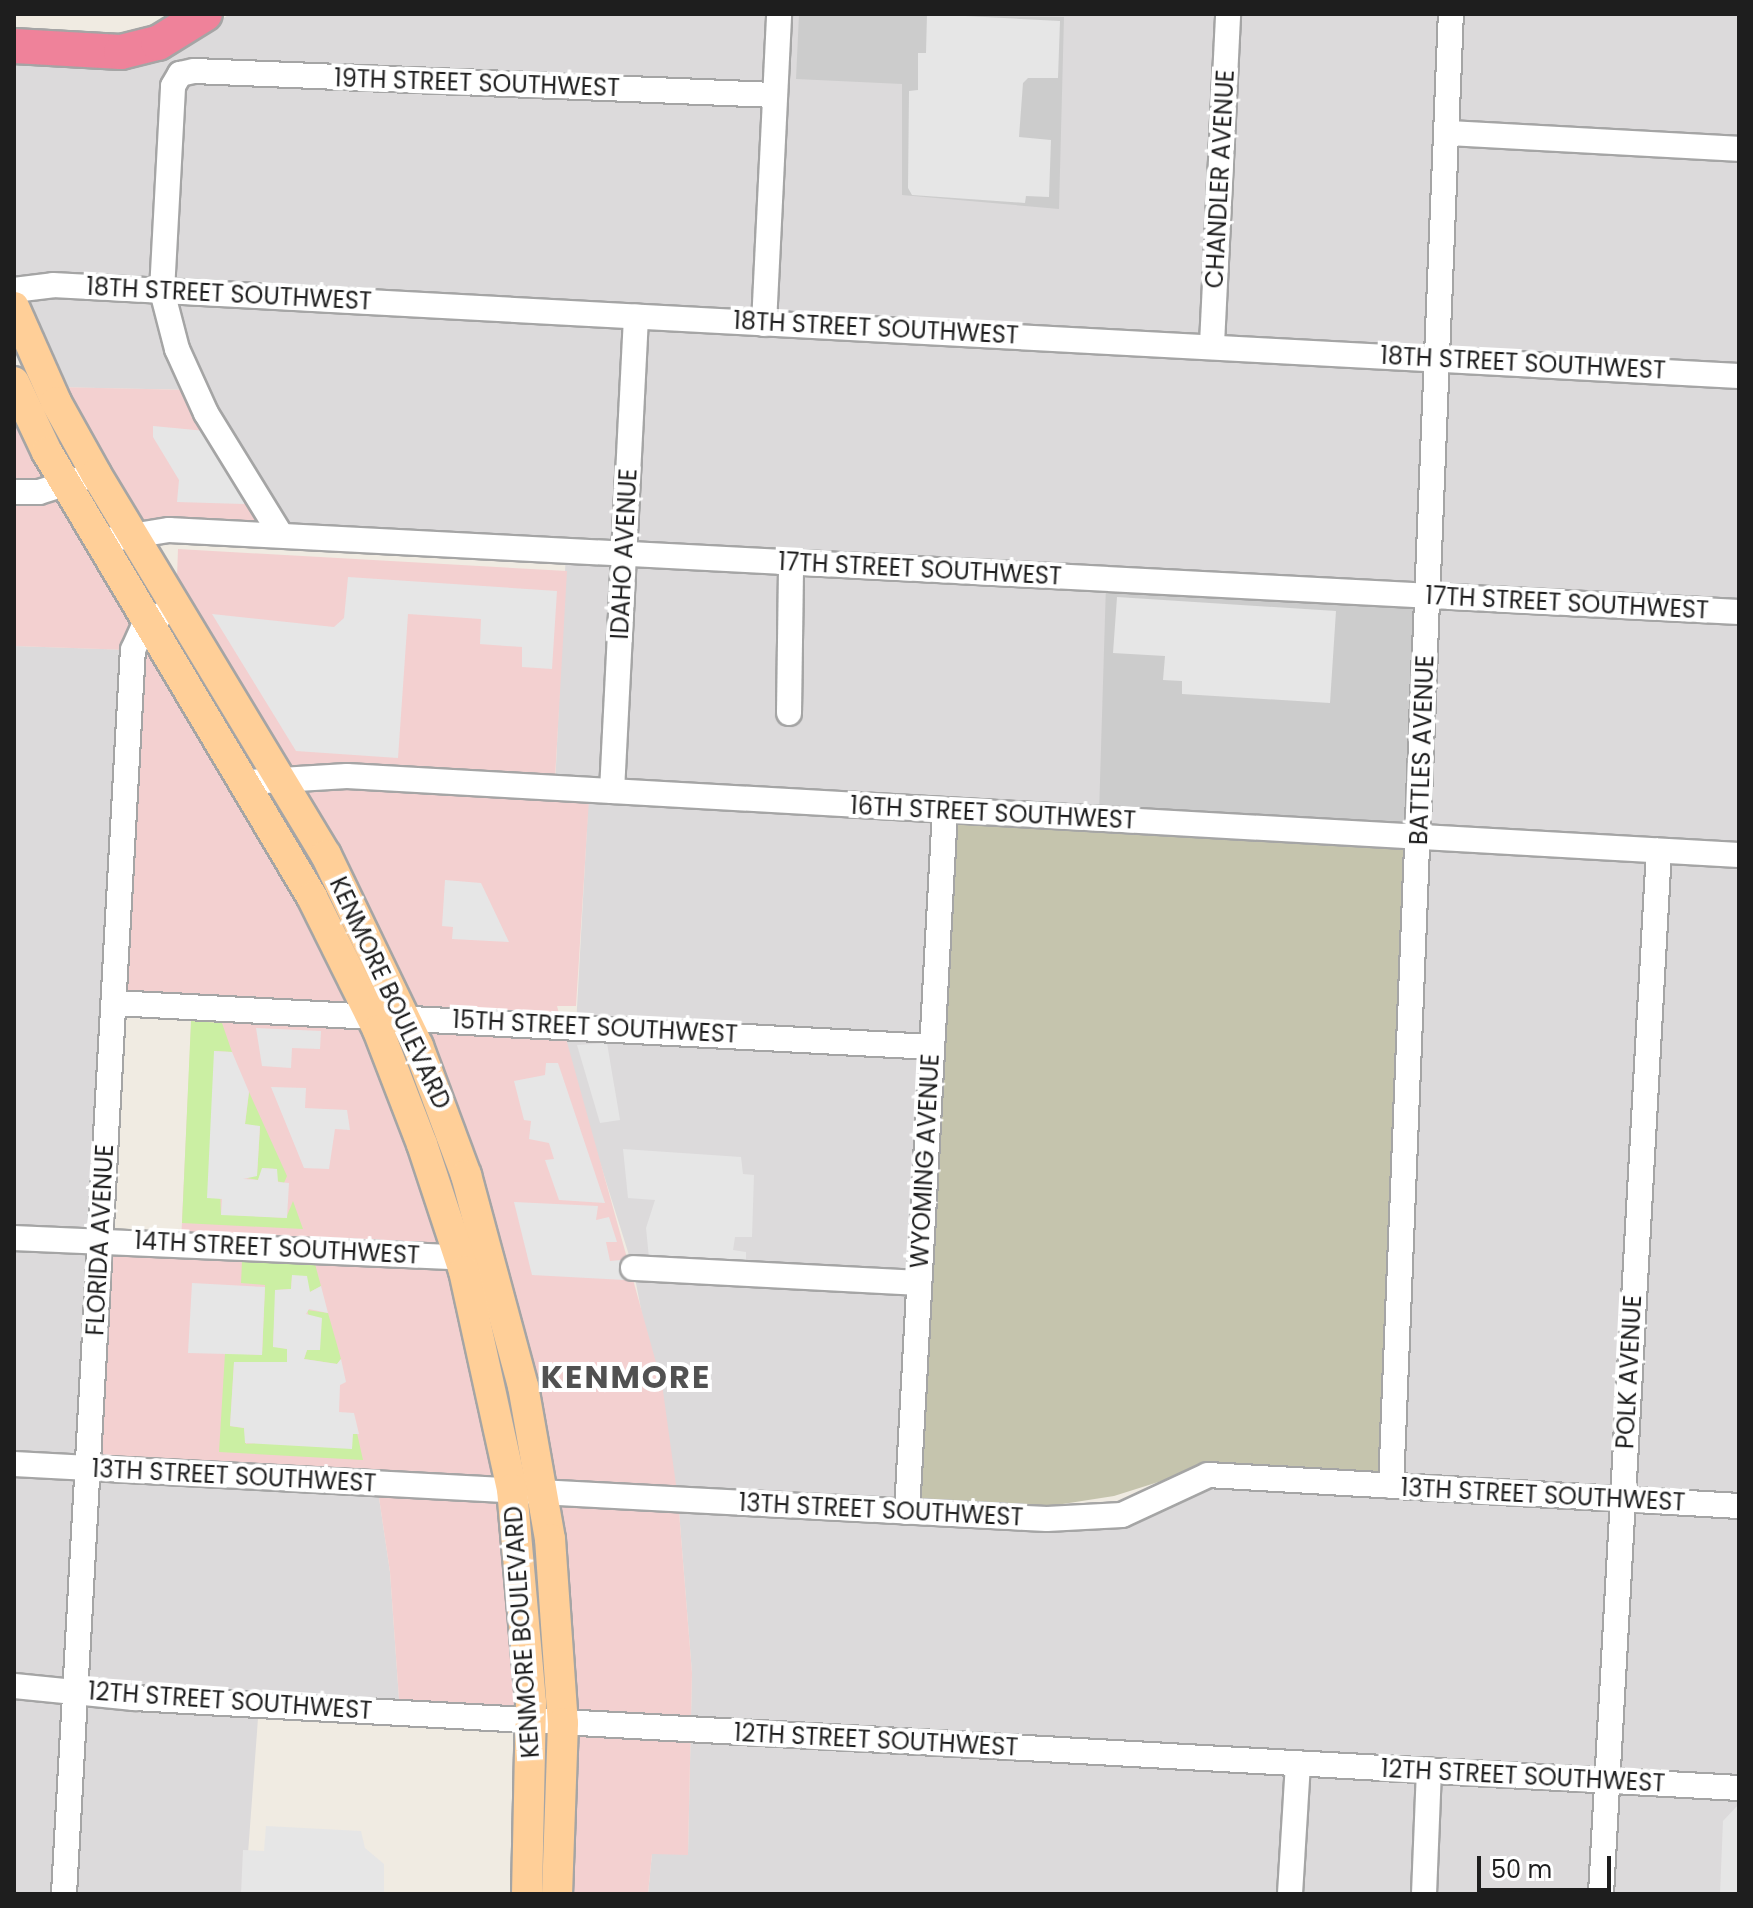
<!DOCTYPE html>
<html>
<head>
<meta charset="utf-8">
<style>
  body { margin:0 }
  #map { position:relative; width:1753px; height:1908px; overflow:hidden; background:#f0ebe2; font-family:Poppins,sans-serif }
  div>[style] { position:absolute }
  .residential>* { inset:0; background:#dcdadb }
  .commercial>* { inset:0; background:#f3d0d0 }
  .religious>* { inset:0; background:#ccc }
  .construction>* { inset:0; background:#c5c4ad }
  .grass>* { inset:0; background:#cbefa3 }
  .parking>* { inset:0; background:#e6e6e6 }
  .roads { filter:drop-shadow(2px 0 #a5a5a5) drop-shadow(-2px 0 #a5a5a5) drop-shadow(0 2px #a5a5a5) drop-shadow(0 -2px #a5a5a5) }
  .minor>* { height:24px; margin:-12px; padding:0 12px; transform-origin:12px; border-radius:12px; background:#fff }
  .major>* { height:30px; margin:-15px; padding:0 15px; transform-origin:15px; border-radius:15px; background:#ffcf98 }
  .highway>* { height:34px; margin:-17px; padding:0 17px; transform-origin:17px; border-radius:17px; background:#ef829a }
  span { translate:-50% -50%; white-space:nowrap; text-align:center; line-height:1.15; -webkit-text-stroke:8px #fff; paint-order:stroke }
  .street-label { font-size:24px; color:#1e1e1e }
  .district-label { font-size:32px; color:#515151; font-weight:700; letter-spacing:2px }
  .frame { position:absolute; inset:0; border:16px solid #1e1e1e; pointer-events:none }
  .scale { position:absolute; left:1477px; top:1856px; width:134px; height:36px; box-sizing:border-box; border:4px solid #1e1e1e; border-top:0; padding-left:10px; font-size:24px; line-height:28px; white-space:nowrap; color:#1e1e1e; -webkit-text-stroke:6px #fff; paint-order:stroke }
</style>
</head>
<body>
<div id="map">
  <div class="residential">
    <i style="clip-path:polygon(evenodd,230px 14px,1739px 14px,1739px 1894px,648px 1894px,652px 1854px,688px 1854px,692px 1673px,678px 1499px,633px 1268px,557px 1025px,576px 1026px,589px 790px,555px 787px,566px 551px,281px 535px,196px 390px,49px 387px,14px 307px,14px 61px,155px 61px,230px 14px,945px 810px,1418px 836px,1186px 1482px,1077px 1519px,907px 1512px,945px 810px)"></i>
    <i style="clip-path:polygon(14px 646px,133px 650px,87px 1467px,377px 1484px,390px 1572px,400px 1713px,259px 1705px,245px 1894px,14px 1894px)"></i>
  </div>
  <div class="commercial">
    <i style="clip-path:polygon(14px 380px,66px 484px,14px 492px)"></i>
    <i style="clip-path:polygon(54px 387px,192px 390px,273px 530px,135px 530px)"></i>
    <i style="clip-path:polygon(64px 489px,143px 623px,130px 650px,14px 646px,14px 496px)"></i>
    <i style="clip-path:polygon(178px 549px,567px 571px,554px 796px,589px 799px,576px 1006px,557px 1006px,662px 1384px,678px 1499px,692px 1673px,688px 1855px,652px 1854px,648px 1894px,557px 1894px,562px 1723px,400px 1713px,390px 1572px,377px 1484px,87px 1468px,100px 1240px,181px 1243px,192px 1006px,114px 1003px,134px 650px,176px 604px)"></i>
  </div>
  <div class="religious">
    <i style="clip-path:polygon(799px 14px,1064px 17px,1059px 209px,902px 195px,902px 84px,796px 79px)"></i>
    <i style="clip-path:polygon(1106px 584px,1423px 599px,1413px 832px,1099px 814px)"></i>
  </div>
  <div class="construction">
    <i style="clip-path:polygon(952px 819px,1409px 850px,1387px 1481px,1209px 1466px,1114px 1496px,1011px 1512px,914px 1505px)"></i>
  </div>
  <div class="grass">
    <i style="clip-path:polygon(191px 1021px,222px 1023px,232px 1052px,214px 1051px,221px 1214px,286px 1218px,293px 1201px,303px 1229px,182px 1223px)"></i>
    <i style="clip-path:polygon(249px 1092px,287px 1176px,284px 1183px,277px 1181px,277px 1169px,263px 1168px,258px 1180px,242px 1177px,257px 1175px,260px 1127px,245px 1124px)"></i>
    <i style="clip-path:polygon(242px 1261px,315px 1264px,321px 1286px,310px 1292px,292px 1276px,291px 1289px,276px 1290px,273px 1346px,287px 1349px,287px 1362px,234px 1363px,230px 1426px,244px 1428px,246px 1444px,357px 1433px,363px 1460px,219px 1452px,225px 1353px,262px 1355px,265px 1285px,241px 1283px)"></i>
    <i style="clip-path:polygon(307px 1310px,328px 1313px,341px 1359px,337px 1364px,304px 1359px,307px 1350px,319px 1350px)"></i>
  </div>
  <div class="parking">
    <i style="clip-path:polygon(927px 14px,1060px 21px,1058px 78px,1028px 78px,1023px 83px,1019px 137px,1051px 140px,1049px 197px,1026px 196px,1025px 203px,912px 195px,908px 188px,909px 91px,918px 90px,918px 53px,926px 53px)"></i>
    <i style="clip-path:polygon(153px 426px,206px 431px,244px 493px,244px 504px,177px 502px,179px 480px,153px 437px)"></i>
    <i style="clip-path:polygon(348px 577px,557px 591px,552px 669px,522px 667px,522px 647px,480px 644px,481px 619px,408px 614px,398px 758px,296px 751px,212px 614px,334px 627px,344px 618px)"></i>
    <i style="clip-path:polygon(1117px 597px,1336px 611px,1330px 703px,1182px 694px,1182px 681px,1163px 680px,1165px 656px,1113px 653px)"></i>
    <i style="clip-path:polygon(445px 880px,481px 883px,509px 942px,452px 939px,453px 927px,442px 926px)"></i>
    <i style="clip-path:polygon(256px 1028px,321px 1031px,320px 1049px,292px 1048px,291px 1068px,262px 1066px)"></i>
    <i style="clip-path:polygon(607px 1043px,620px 1120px,600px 1123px,577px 1045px)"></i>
    <i style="clip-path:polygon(214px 1051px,232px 1052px,249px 1092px,245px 1124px,260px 1126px,257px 1176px,243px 1179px,258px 1180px,262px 1168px,277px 1169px,278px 1182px,289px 1183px,287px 1218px,221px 1215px,222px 1199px,207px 1198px)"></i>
    <i style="clip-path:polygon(546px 1063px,558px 1063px,605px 1203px,559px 1200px,545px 1160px,554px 1159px,549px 1143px,529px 1139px,531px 1121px,524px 1120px,514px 1081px,545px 1075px)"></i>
    <i style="clip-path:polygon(271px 1087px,306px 1088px,305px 1108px,347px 1110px,350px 1130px,335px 1129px,329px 1169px,304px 1168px)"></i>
    <i style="clip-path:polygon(623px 1149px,741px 1157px,743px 1174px,754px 1175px,752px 1237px,735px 1237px,733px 1250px,746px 1252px,746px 1266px,649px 1258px,646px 1228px,655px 1200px,628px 1198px)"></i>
    <i style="clip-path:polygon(514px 1202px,598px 1206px,596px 1220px,609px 1217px,617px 1242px,606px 1242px,610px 1261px,621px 1260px,625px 1280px,532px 1275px)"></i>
    <i style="clip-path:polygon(292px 1275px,307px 1276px,310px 1292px,321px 1286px,328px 1313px,309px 1309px,306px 1314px,322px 1318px,320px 1350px,307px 1350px,304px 1359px,337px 1364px,341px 1359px,346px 1382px,340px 1385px,339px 1412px,354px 1413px,359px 1434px,353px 1434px,352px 1449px,245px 1443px,244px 1428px,230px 1426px,234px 1362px,287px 1362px,287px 1349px,273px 1347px,275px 1290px,291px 1289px)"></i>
    <i style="clip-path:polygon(192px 1283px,265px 1287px,262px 1355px,188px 1353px)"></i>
    <i style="clip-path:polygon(1739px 1804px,1739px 1894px,1720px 1894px,1723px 1821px)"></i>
    <i style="clip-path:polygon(266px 1826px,361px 1831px,365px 1848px,384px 1864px,384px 1894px,241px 1894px,243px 1850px,264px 1851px)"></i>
  </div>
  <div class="roads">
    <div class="minor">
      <i style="left:1447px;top:133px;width:292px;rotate:3.1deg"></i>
      <i style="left:14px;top:290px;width:39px;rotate:-7deg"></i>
      <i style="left:53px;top:285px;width:1688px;rotate:3.09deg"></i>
      <i style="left:764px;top:324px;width:310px;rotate:-87.2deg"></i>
      <i style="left:1212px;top:344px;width:330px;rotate:-87.2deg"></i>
      <i style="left:14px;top:492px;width:25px"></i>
      <i style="left:39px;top:492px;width:60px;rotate:-17.5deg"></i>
      <i style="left:281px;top:535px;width:143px;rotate:-121.6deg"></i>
      <i style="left:206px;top:413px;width:70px;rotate:-114.4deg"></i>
      <i style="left:177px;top:349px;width:60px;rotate:-104.5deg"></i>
      <i style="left:162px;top:291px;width:205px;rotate:-86.9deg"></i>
      <i style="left:173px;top:86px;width:14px;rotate:-60deg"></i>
      <i style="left:180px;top:74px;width:14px;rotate:-12deg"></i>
      <i style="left:194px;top:71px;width:580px;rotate:2.37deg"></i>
      <i style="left:101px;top:541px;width:69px;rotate:-9.2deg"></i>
      <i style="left:169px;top:530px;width:1572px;rotate:2.99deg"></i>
      <i style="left:789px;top:713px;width:150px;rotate:-89.2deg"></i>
      <i style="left:248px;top:782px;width:99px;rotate:-3.5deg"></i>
      <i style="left:347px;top:776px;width:1394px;rotate:3.25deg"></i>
      <i style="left:612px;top:791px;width:475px;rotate:-87.1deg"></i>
      <i style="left:114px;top:1003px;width:819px;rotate:3.08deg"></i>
      <i style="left:14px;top:1238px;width:459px;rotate:2.5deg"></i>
      <i style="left:633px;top:1268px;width:285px;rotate:3deg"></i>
      <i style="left:14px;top:1464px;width:1034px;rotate:3.05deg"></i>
      <i style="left:1047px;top:1519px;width:75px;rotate:-3.1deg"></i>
      <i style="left:1122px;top:1515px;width:95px;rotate:-24.9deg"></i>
      <i style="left:1208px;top:1475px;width:532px;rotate:3.34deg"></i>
      <i style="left:1391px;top:1486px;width:1473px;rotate:-87.67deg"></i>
      <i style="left:907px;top:1512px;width:703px;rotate:-86.9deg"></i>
      <i style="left:14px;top:1686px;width:121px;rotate:5.7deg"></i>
      <i style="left:134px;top:1698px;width:1608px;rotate:3.21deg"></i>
      <i style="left:64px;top:1894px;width:1246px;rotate:-86.83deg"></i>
      <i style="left:133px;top:650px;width:24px;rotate:-66deg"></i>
      <i style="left:143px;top:628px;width:24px;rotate:-36deg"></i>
      <i style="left:1290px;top:1894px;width:131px;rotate:-86.5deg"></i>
      <i style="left:1424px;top:1894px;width:124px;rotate:-87.7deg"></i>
      <i style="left:1601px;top:1894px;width:1045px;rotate:-86.82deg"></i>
    </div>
    <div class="major">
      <i style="left:14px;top:307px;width:104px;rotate:66.1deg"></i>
      <i style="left:56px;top:402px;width:82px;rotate:60.9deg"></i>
      <i style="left:96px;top:474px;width:445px;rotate:58.9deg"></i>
      <i style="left:326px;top:855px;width:212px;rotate:64.3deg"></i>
      <i style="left:418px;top:1046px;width:138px;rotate:69.6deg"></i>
      <i style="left:466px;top:1175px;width:219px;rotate:74.9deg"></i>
      <i style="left:523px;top:1386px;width:155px;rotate:80deg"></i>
      <i style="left:550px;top:1539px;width:184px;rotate:86deg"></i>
      <i style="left:563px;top:1723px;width:171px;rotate:92deg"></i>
      <i style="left:14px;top:382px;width:77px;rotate:64.8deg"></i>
      <i style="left:47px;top:452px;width:518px;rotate:59.23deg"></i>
      <i style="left:312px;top:897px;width:148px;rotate:63.6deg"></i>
      <i style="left:378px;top:1030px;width:122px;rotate:68.9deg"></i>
      <i style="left:422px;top:1144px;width:134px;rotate:71.7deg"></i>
      <i style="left:464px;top:1271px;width:223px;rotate:77.6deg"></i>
      <i style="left:512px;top:1489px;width:215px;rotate:84.9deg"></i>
      <i style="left:531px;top:1703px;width:191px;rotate:91.2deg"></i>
    </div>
    <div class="highway">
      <i style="left:14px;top:46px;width:107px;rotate:3.2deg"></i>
      <i style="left:121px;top:52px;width:38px;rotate:-14deg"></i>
      <i style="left:158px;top:43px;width:55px;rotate:-31.7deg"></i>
    </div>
  </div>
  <div class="street-label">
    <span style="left:477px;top:83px;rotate:2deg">19TH STREET SOUTHWEST</span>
    <span style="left:1220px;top:179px;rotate:-87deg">CHANDLER AVENUE</span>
    <span style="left:229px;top:294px;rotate:3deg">18TH STREET SOUTHWEST</span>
    <span style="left:876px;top:328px;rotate:3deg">18TH STREET SOUTHWEST</span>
    <span style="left:1523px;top:363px;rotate:3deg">18TH STREET SOUTHWEST</span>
    <span style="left:624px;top:554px;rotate:-87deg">IDAHO AVENUE</span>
    <span style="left:920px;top:569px;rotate:3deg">17TH STREET SOUTHWEST</span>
    <span style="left:1567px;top:603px;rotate:3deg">17TH STREET SOUTHWEST</span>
    <span style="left:1422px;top:750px;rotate:-88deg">BATTLES AVENUE</span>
    <span style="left:993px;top:813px;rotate:3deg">16TH STREET SOUTHWEST</span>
    <span style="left:390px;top:993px;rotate:65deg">KENMORE BOULEVARD</span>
    <span style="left:595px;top:1027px;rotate:3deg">15TH STREET SOUTHWEST</span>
    <span style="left:925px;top:1161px;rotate:-87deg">WYOMING AVENUE</span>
    <span style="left:100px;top:1240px;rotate:-87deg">FLORIDA AVENUE</span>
    <span style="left:277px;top:1248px;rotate:3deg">14TH STREET SOUTHWEST</span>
    <span style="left:1629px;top:1372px;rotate:-87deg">POLK AVENUE</span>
    <span style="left:234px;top:1476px;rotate:3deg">13TH STREET SOUTHWEST</span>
    <span style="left:1543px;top:1495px;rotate:3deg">13TH STREET SOUTHWEST</span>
    <span style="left:881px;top:1510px;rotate:3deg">13TH STREET SOUTHWEST</span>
    <span style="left:522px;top:1632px;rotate:-94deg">KENMORE BOULEVARD</span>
    <span style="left:230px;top:1701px;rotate:4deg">12TH STREET SOUTHWEST</span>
    <span style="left:876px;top:1740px;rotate:3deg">12TH STREET SOUTHWEST</span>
    <span style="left:1523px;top:1776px;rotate:3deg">12TH STREET SOUTHWEST</span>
  </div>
  <div class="district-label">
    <span style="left:626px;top:1377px">KENMORE</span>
  </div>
  <div class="frame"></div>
  <div class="scale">50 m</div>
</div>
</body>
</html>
